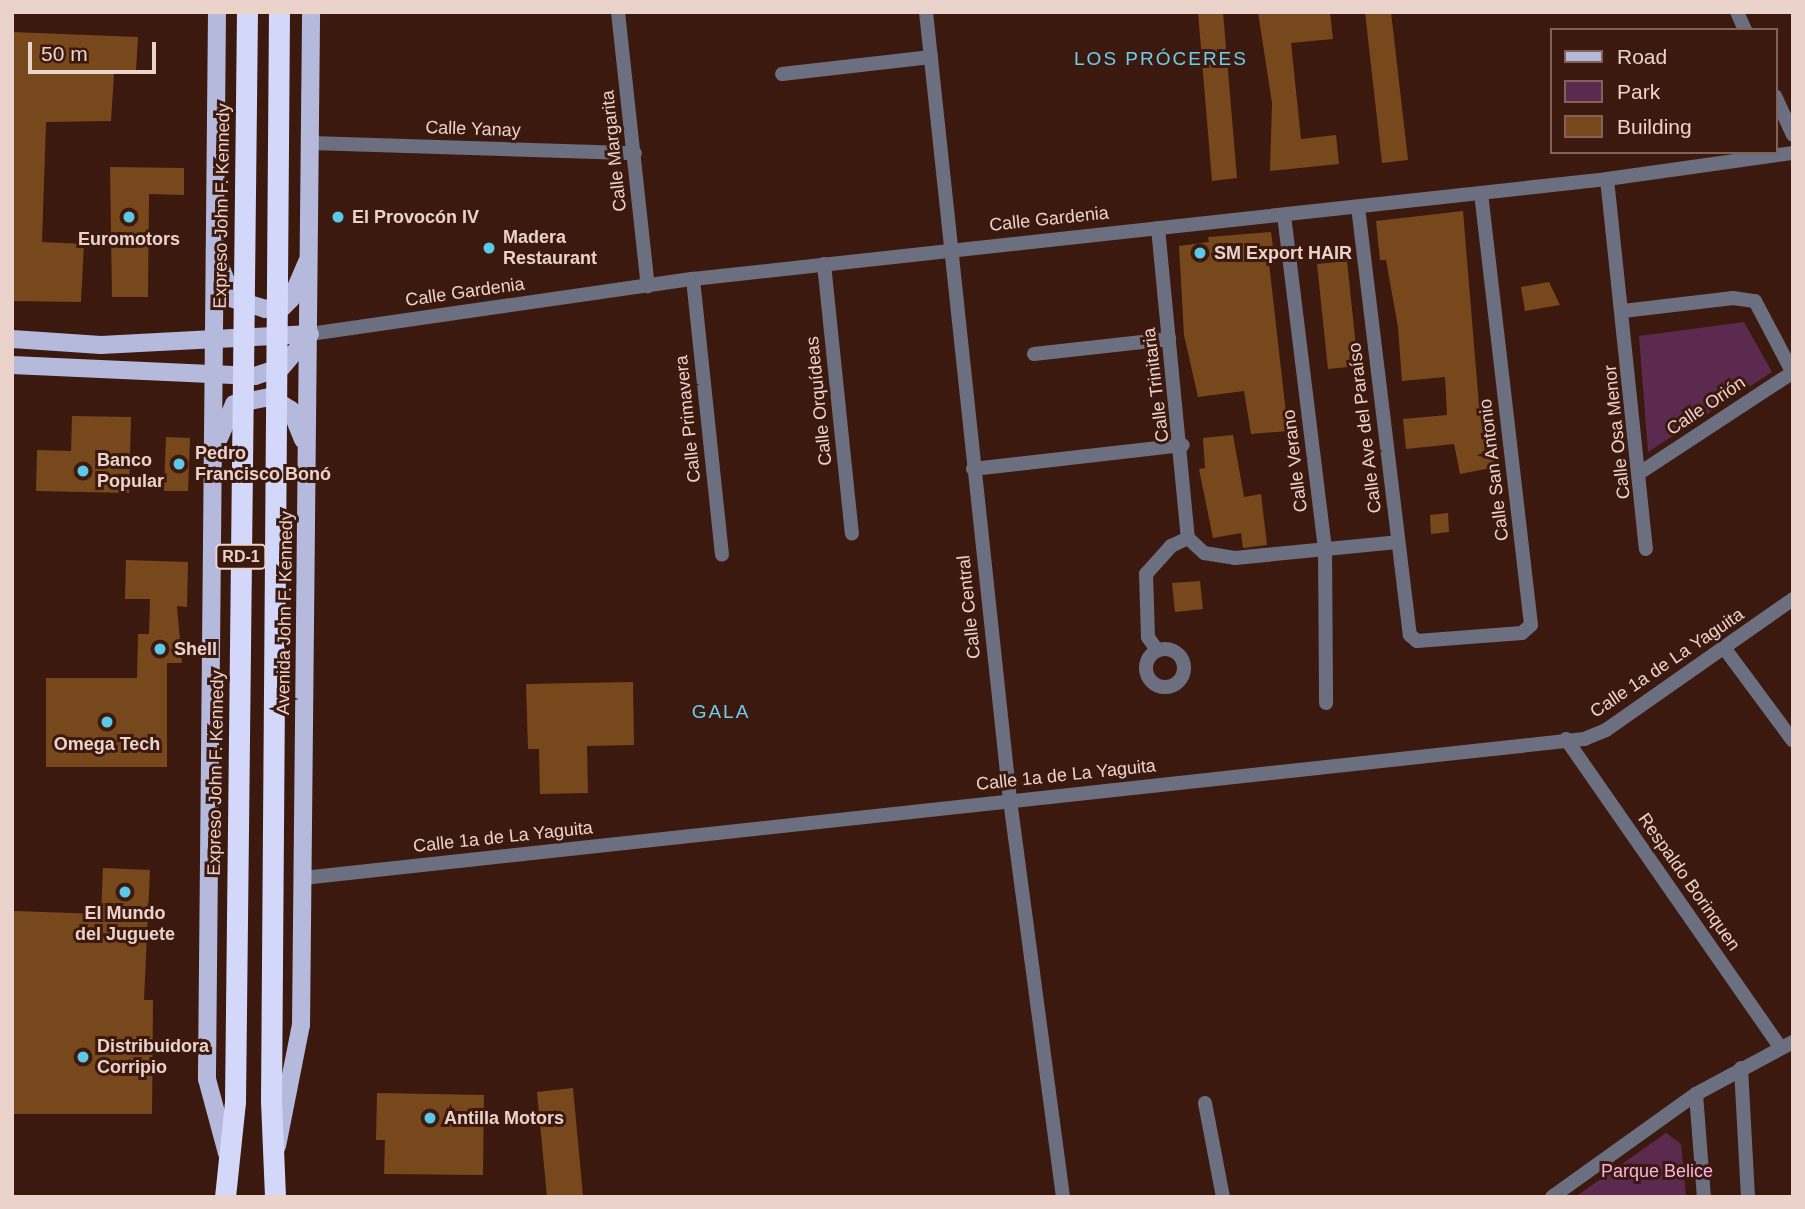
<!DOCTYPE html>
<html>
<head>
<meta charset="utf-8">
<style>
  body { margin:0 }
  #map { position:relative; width:1805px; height:1209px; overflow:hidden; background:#3c190e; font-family:Helvetica,sans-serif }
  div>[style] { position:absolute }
  .green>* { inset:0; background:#5d2a4f }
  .building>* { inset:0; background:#78481d }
  .street>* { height:14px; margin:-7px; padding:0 7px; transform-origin:7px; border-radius:7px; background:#6c6f80 }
  .street>.ring { margin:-7px; padding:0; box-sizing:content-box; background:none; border:14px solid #6c6f80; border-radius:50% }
  .primary>* { height:18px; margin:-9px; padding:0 9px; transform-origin:9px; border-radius:9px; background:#b5badd }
  .highway>* { height:21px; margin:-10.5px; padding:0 10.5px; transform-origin:10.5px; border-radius:10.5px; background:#d3d8fa }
  .highway-bridge>* { height:21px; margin:-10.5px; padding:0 10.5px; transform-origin:10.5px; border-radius:10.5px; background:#d3d8fa }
  .dots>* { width:19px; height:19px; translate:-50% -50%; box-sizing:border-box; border:4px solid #3c190e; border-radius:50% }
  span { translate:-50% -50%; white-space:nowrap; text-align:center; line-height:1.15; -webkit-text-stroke:6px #3c190e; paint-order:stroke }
  .shield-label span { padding:2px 5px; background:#3c190e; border:2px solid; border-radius:5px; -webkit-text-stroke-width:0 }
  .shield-label { font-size:16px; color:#ebd2cb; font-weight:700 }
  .street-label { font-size:18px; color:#ebd2cb }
  .poi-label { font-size:18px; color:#ebd2cb; font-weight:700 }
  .left { translate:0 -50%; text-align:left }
  .park-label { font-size:18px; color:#fab2e3 }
  .neighbourhood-label { font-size:19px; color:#6cceea; letter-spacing:2px }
  .frame { position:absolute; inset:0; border:14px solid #ebd2cb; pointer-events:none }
  .legend { position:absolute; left:1550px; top:28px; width:228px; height:126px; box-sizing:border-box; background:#3c190e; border:2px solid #82635a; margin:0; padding:9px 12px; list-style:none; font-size:21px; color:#ebd2cb }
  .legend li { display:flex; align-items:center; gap:14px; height:35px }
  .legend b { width:35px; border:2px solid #82635a }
  .scale { position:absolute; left:28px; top:42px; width:128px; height:32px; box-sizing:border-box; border:4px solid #ebd2cb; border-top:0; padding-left:9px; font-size:21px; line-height:24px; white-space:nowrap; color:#ebd2cb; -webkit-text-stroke:5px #3c190e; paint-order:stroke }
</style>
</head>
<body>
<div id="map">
  <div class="green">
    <i style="clip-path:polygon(1744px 322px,1772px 372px,1648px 452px,1639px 336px)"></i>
    <i style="clip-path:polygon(1666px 1133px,1681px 1144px,1686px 1197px,1575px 1197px)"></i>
  </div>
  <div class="building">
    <i style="clip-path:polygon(1198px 12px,1223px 12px,1237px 178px,1212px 181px)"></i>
    <i style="clip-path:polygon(1258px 12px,1330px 12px,1333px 39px,1291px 43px,1301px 139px,1336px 135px,1339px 164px,1270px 171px,1272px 103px)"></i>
    <i style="clip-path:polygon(1365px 12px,1391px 12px,1408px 160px,1382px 163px)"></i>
    <i style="clip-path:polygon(12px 32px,138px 37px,136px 70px,114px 74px,111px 121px,46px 122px,42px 242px,84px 244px,81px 302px,12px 301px)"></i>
    <i style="clip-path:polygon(110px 167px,184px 168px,184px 195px,149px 194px,148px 297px,112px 297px)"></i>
    <i style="clip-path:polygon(1463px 211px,1479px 406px,1496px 467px,1460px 474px,1454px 444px,1406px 449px,1403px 419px,1447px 415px,1445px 377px,1402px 381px,1398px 327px,1386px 260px,1380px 260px,1376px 221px)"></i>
    <i style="clip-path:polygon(1271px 232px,1275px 262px,1269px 263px,1288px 431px,1251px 434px,1244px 391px,1198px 397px,1184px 335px,1179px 246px,1209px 242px,1208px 237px)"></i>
    <i style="clip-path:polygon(1347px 261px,1358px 366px,1328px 369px,1317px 264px)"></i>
    <i style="clip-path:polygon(1549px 282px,1560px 305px,1525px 311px,1521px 287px)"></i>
    <i style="clip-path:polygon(72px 416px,131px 417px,129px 493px,36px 491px,37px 450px,71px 451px)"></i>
    <i style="clip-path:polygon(1233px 435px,1244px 497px,1261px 494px,1267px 545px,1243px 548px,1241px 533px,1213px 538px,1199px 469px,1205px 468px,1203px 438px)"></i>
    <i style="clip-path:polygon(166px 437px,190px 438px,188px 491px,164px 491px)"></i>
    <i style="clip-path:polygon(1448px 513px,1449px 532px,1431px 534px,1430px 515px)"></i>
    <i style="clip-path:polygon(126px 560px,188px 562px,187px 607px,177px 606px,182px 663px,167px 663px,167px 767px,46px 767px,46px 678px,137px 678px,138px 634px,149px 634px,150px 599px,125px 599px)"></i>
    <i style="clip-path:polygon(1200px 581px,1203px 609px,1175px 612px,1172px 583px)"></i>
    <i style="clip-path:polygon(633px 682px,634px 745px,587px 746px,588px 793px,540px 794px,539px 749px,528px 749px,526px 684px)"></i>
    <i style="clip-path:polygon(103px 868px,150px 870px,144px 1000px,153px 1000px,152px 1114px,14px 1114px,14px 911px,101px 914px)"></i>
    <i style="clip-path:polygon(573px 1088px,583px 1196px,547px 1197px,537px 1092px)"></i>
    <i style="clip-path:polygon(377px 1093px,484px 1095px,483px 1175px,384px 1174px,385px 1140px,376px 1140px)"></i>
  </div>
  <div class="street">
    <i style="left:618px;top:12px;width:276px;rotate:83.8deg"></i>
    <i style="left:926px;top:12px;width:792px;rotate:83.92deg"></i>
    <i style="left:1010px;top:800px;width:401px;rotate:82.4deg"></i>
    <i style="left:1737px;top:12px;width:20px;rotate:66deg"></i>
    <i style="left:782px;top:74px;width:150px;rotate:-6.5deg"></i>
    <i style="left:1775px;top:96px;width:43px;rotate:65.2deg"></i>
    <i style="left:311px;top:143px;width:324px;rotate:1.8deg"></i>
    <i style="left:1607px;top:179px;width:372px;rotate:84deg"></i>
    <i style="left:1358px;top:207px;width:431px;rotate:83.1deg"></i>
    <i style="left:1410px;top:635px;width:9px;rotate:41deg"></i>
    <i style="left:1417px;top:641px;width:105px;rotate:-4.4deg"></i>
    <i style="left:1522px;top:633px;width:12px;rotate:-42deg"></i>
    <i style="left:1531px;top:625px;width:435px;rotate:-96.6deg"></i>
    <i style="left:1284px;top:215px;width:337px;rotate:83deg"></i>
    <i style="left:1325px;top:549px;width:154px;rotate:89.6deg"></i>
    <i style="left:1158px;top:228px;width:311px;rotate:84.5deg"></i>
    <i style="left:824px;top:264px;width:271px;rotate:84.1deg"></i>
    <i style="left:693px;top:279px;width:277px;rotate:84deg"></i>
    <i style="left:1623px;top:311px;width:111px;rotate:-6.7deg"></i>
    <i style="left:1733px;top:298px;width:22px;rotate:8deg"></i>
    <i style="left:1755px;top:301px;width:81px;rotate:62.2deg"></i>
    <i style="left:310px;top:334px;width:387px;rotate:-8.2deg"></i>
    <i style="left:693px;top:279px;width:919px;rotate:-6.24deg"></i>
    <i style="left:1607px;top:179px;width:188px;rotate:-8deg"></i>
    <i style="left:1034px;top:354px;width:136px;rotate:-6.3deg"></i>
    <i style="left:973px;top:469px;width:211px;rotate:-6.5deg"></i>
    <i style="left:1641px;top:472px;width:182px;rotate:-33.3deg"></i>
    <i class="ring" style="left:1146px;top:649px;width:24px;height:24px"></i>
    <i style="left:1725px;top:649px;width:114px;rotate:53.5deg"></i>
    <i style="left:1157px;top:650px;width:16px;rotate:-125deg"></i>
    <i style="left:1148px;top:637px;width:63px;rotate:-91.8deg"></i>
    <i style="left:1146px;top:574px;width:38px;rotate:-48deg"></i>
    <i style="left:1171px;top:546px;width:19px;rotate:-25deg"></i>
    <i style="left:1188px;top:538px;width:22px;rotate:43deg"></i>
    <i style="left:1204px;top:553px;width:31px;rotate:9deg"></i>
    <i style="left:1235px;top:558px;width:163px;rotate:-5.6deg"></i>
    <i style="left:1566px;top:739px;width:376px;rotate:55.2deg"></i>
    <i style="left:303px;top:878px;width:1289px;rotate:-6.19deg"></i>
    <i style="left:1584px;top:739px;width:24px;rotate:-22deg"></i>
    <i style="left:1606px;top:730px;width:228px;rotate:-35deg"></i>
    <i style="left:1741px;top:1068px;width:129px;rotate:86.9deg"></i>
    <i style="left:1696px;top:1094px;width:103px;rotate:85.6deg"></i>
    <i style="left:1205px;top:1103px;width:96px;rotate:79.2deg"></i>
    <i style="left:1552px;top:1197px;width:177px;rotate:-35.6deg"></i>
    <i style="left:1696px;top:1094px;width:110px;rotate:-28.2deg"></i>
  </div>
  <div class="primary">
    <i style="left:217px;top:12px;width:1067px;rotate:90.54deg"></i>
    <i style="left:207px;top:1079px;width:77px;rotate:74.9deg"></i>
    <i style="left:220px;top:266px;width:35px;rotate:68deg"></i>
    <i style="left:233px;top:299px;width:34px;rotate:17deg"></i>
    <i style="left:265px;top:309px;width:18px;rotate:-6deg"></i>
    <i style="left:283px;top:307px;width:11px;rotate:-45deg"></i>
    <i style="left:291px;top:299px;width:40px;rotate:-66.6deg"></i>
    <i style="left:12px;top:339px;width:89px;rotate:3.9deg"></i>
    <i style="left:101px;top:345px;width:209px;rotate:-3deg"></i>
    <i style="left:12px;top:365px;width:243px;rotate:2.6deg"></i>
    <i style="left:255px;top:376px;width:28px;rotate:-18deg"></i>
    <i style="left:282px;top:367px;width:43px;rotate:-49.7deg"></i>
    <i style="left:219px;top:438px;width:37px;rotate:-66deg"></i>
    <i style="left:234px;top:404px;width:37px;rotate:-11deg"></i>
    <i style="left:270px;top:397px;width:25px;rotate:32deg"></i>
    <i style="left:291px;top:410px;width:32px;rotate:68deg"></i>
    <i style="left:277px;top:1146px;width:123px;rotate:-78.8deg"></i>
    <i style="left:301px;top:1025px;width:1013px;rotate:-89.43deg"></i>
  </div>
  <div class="highway">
    <i style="left:271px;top:1101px;width:96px;rotate:87.6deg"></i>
    <i style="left:225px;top:1197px;width:96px;rotate:-84deg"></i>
  </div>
  <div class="highway-bridge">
    <i style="left:271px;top:1101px;width:1089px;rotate:-89.58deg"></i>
    <i style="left:235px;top:1102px;width:1090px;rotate:-89.37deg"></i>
  </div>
  <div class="dots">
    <i style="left:129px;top:217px;background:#5ac8e6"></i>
    <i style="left:338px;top:217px;background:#5ac8e6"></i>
    <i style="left:489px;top:248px;background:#5ac8e6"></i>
    <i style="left:1200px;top:253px;background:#5ac8e6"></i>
    <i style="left:179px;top:464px;background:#5ac8e6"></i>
    <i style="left:83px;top:471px;background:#5ac8e6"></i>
    <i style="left:160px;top:649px;background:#5ac8e6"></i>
    <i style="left:107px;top:722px;background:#5ac8e6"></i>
    <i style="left:125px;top:892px;background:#5ac8e6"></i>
    <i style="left:83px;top:1057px;background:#5ac8e6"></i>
    <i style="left:430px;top:1118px;background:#5ac8e6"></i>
  </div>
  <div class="shield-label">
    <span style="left:241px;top:557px">RD-1</span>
  </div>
  <div class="street-label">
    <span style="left:473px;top:129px;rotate:2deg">Calle Yanay</span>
    <span style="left:614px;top:151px;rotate:-96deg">Calle Margarita</span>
    <span style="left:222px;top:206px;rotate:-89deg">Expreso John F. Kennedy</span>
    <span style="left:1049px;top:219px;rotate:-6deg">Calle Gardenia</span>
    <span style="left:465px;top:292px;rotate:-8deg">Calle Gardenia</span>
    <span style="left:1156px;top:385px;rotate:-97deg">Calle Trinitaria</span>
    <span style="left:819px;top:401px;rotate:-96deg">Calle Orquídeas</span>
    <span style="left:1706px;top:406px;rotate:-34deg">Calle Orión</span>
    <span style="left:688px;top:419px;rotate:-96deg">Calle Primavera</span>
    <span style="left:1365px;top:428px;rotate:-97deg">Calle Ave del Paraíso</span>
    <span style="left:1617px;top:432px;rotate:-96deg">Calle Osa Menor</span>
    <span style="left:1295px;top:461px;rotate:-97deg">Calle Verano</span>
    <span style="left:1494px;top:470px;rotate:-97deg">Calle San Antonio</span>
    <span style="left:969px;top:607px;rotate:-96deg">Calle Central</span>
    <span style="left:285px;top:613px;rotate:-89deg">Avenida John F. Kennedy</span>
    <span style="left:1667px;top:663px;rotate:-34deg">Calle 1a de La Yaguita</span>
    <span style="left:216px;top:773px;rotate:-89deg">Expreso John F. Kennedy</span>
    <span style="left:1066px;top:775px;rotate:-6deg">Calle 1a de La Yaguita</span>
    <span style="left:503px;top:837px;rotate:-6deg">Calle 1a de La Yaguita</span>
    <span style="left:1689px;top:882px;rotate:55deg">Respaldo Borinquen</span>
  </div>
  <div class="poi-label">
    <span class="left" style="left:352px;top:217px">El Provocón IV</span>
    <span class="left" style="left:503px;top:248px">Madera<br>Restaurant</span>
    <span style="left:129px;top:239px">Euromotors</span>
    <span class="left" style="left:1214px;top:253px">SM Export HAIR</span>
    <span class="left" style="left:195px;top:464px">Pedro<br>Francisco Bonó</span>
    <span class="left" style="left:97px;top:471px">Banco<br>Popular</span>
    <span class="left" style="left:174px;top:649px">Shell</span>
    <span style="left:107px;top:744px">Omega Tech</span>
    <span style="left:125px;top:924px">El Mundo<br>del Juguete</span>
    <span class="left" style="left:97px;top:1057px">Distribuidora<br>Corripio</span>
    <span class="left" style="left:444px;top:1118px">Antilla Motors</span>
  </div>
  <div class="park-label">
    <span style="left:1657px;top:1171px">Parque Belice</span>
  </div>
  <div class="neighbourhood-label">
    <span style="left:1161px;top:59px">LOS PRÓCERES</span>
    <span style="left:721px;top:712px">GALA</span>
  </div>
  <div class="frame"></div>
  <ul class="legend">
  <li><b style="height:9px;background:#b5badd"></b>Road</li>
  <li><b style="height:19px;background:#5d2a4f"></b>Park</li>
  <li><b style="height:19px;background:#78481d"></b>Building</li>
  </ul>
  <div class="scale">50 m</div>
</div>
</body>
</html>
